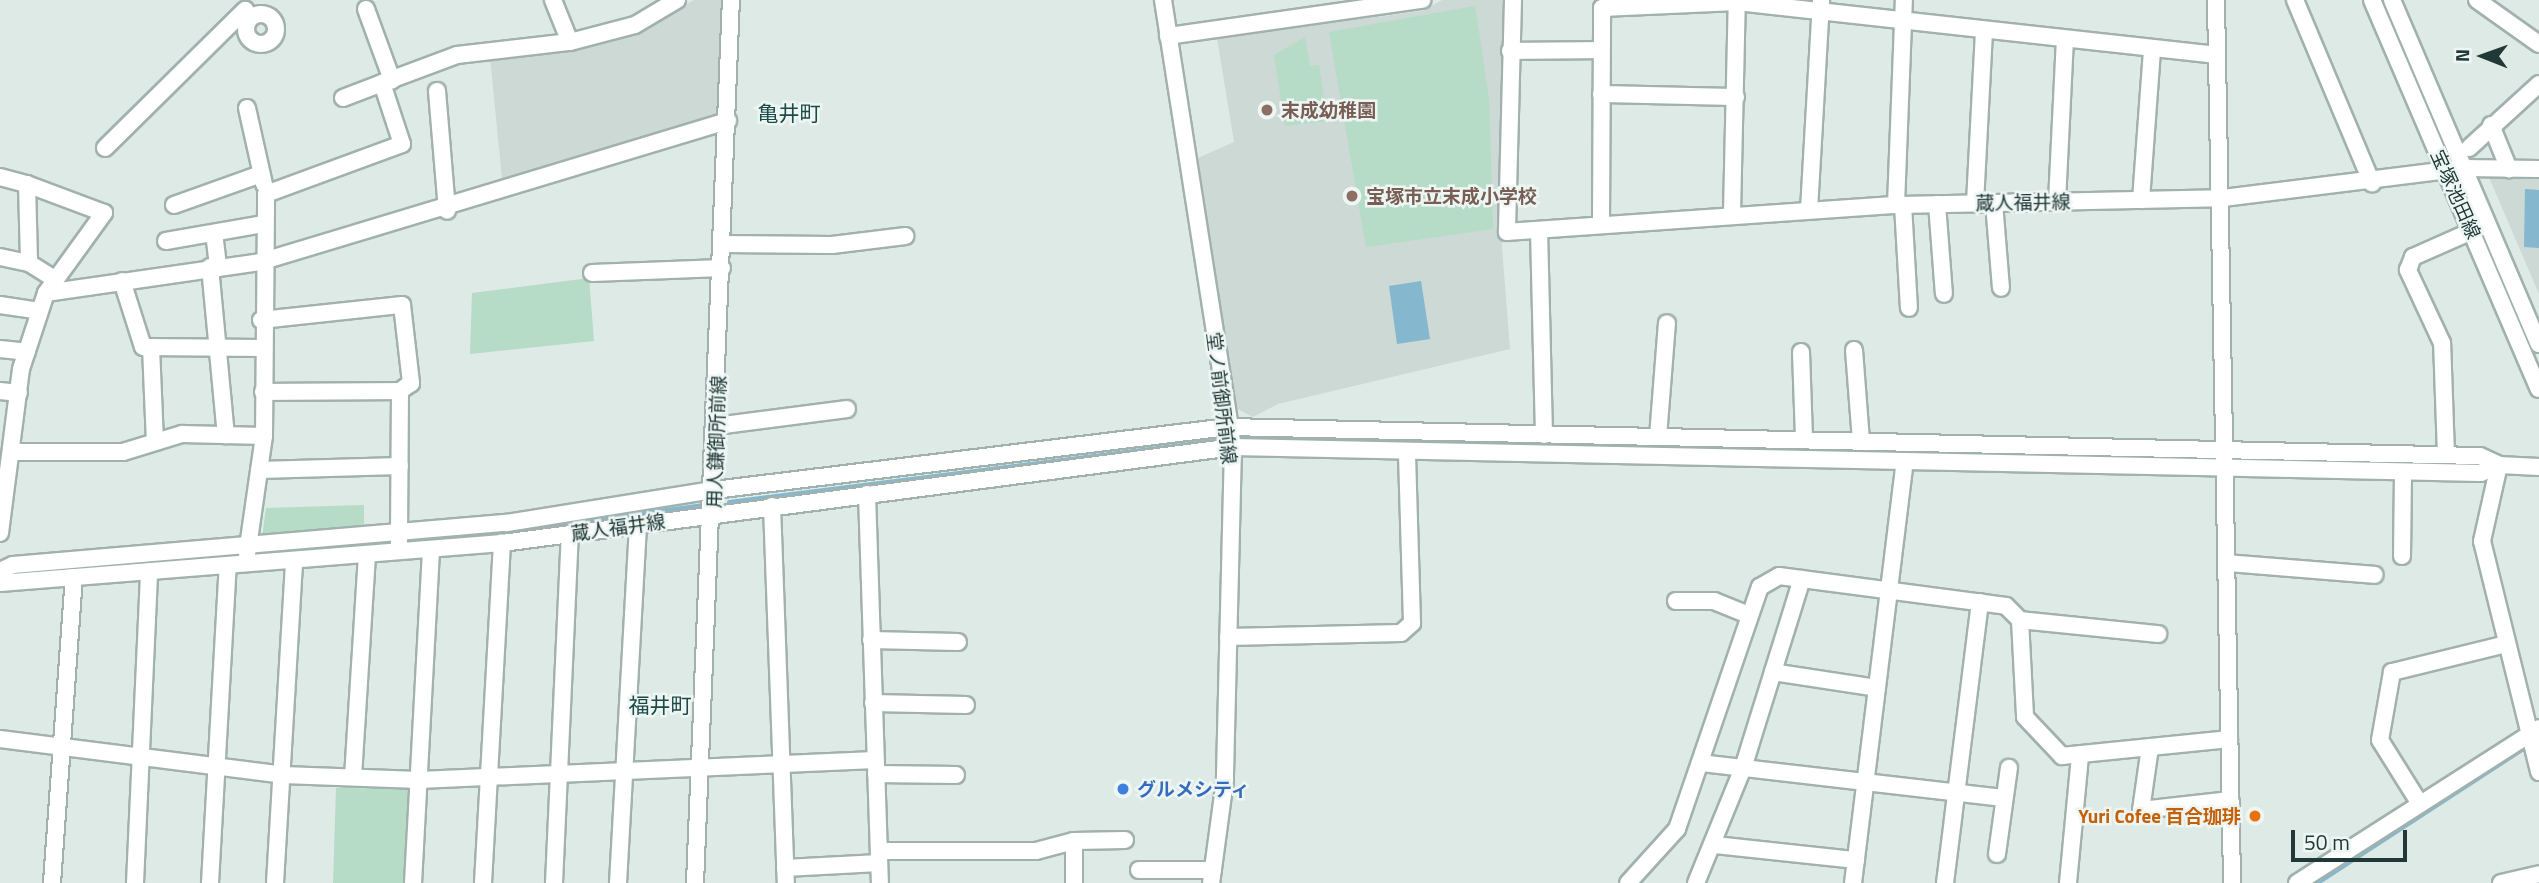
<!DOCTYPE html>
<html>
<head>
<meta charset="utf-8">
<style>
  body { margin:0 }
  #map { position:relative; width:2539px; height:883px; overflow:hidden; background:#deeae6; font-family:"Titillium Web","Noto Sans JP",sans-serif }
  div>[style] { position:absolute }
  .built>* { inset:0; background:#ccd9d5 }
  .green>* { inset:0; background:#b6dbc6 }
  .water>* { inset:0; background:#85b7cf }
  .stream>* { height:4.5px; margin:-2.25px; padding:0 2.25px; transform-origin:2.25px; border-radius:2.25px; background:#85b7cf }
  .roads { filter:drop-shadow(2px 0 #a1b1ae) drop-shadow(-2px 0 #a1b1ae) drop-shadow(0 2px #a1b1ae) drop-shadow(0 -2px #a1b1ae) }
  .minor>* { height:16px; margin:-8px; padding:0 8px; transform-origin:8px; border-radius:8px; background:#fff }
  .minor>.ring { margin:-8px; padding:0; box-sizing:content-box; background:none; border:16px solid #fff; border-radius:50% }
  .dots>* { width:19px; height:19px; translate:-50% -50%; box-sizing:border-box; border:4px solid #eef6f4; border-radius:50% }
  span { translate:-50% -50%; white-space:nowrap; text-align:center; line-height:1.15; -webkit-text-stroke:5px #eef6f4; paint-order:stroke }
  .education-label { font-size:19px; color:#785e54; font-weight:700 }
  .left { translate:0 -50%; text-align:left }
  .street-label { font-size:19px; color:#203936 }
  .shop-label { font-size:19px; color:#366cbe; font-weight:700 }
  .food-label { font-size:19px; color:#c56008; font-weight:700 }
  .right { translate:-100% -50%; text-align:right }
  .neighbourhood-label { font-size:21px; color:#1c4a47 }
  .north { position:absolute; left:2448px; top:21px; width:70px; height:70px; -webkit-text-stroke:5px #eef6f4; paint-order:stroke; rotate:271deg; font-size:19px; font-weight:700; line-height:28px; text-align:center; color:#203936 }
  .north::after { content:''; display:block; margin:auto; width:24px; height:32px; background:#203936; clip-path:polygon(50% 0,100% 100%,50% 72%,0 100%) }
  .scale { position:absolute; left:2291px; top:830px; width:116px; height:32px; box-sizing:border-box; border:4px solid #203936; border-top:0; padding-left:9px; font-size:21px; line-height:24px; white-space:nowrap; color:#203936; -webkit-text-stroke:5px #eef6f4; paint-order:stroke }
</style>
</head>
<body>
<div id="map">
  <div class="built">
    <i style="clip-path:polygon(694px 0,724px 0,720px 117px,503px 189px,490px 57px,645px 27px)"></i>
    <i style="clip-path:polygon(1442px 0,1507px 0,1501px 234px,1510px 349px,1278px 404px,1253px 417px,1236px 408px,1198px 158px,1234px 142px,1217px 38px,1422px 11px)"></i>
    <i style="clip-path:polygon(2488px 175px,2539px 175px,2539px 295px,2539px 294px)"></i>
  </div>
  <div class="green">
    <i style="clip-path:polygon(1475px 6px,1489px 99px,1493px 229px,1366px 247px,1329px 32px)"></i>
    <i style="clip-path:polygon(1305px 37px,1310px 66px,1319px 65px,1327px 121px,1285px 126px,1274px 55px)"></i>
    <i style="clip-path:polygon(589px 278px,594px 341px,470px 354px,472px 293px)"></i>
    <i style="clip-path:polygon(364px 505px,364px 530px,262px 538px,266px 508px)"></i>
    <i style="clip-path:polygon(336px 788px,410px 789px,408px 883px,333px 883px)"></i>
  </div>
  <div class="water">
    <i style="clip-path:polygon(2525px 189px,2539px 190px,2539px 248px,2524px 247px)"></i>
    <i style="clip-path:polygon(1421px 281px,1430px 339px,1397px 344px,1389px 286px)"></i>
  </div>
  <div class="stream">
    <i style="left:1237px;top:438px;width:397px;rotate:0.9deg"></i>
    <i style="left:1646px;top:445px;width:544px;rotate:1.26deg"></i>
    <i style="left:729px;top:502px;width:503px;rotate:-7.2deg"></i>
    <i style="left:514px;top:530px;width:193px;rotate:-7.5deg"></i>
    <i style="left:402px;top:542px;width:104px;rotate:-6.1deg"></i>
    <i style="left:329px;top:549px;width:65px;rotate:-6.1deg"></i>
    <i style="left:7px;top:574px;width:54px;rotate:-4.2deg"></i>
    <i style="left:2316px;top:883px;width:251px;rotate:-33.1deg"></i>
  </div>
  <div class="roads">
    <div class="minor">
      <i style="left:553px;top:0;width:45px;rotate:68deg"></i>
      <i style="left:1163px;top:0;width:452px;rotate:81.1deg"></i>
      <i style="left:1233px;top:447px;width:333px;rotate:91.4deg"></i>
      <i style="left:1225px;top:780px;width:104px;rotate:97.7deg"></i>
      <i style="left:1513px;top:0;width:232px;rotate:91.5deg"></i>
      <i style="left:1507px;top:232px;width:390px;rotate:-4deg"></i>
      <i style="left:1896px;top:205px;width:327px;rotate:-1.2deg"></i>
      <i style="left:2223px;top:198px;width:243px;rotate:-7.1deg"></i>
      <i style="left:2464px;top:168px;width:75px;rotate:0.8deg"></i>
      <i style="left:2216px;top:0;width:883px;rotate:88.96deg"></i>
      <i style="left:2295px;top:0;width:199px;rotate:67.2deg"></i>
      <i style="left:2372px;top:0;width:423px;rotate:66.8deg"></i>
      <i style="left:2392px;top:0;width:374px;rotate:66.9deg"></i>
      <i style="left:2477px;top:0;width:76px;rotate:35.4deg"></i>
      <i style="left:366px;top:9px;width:76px;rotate:69.9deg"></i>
      <i class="ring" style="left:246px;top:14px;width:14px;height:14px"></i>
      <i style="left:1168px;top:36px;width:257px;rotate:-8.1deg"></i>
      <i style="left:1510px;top:51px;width:91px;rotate:-0.6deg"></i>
      <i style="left:437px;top:91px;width:120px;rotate:85.2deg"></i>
      <i style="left:1601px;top:94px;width:135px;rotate:1.3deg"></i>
      <i style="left:343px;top:98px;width:42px;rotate:-21deg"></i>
      <i style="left:247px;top:108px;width:78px;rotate:77.4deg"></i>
      <i style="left:2491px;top:125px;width:48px;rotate:67.8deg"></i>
      <i style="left:105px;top:148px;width:197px;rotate:-44.6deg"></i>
      <i style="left:2469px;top:148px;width:95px;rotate:-42.4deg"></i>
      <i style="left:0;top:177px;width:28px;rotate:15deg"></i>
      <i style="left:27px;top:184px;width:79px;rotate:88.5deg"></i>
      <i style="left:29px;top:263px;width:31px;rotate:32deg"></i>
      <i style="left:2141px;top:200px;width:151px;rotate:-85.8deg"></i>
      <i style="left:2057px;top:202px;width:161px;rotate:-87.2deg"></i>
      <i style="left:1975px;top:203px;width:172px;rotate:-87deg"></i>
      <i style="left:1994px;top:203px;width:85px;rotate:85.3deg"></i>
      <i style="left:1937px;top:204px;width:90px;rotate:85.6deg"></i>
      <i style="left:174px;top:205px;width:92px;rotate:-19.6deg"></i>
      <i style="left:1896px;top:205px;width:205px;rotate:-87.8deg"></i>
      <i style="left:1903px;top:205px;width:103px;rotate:86.7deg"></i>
      <i style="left:1809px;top:210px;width:210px;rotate:-86.7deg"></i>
      <i style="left:1732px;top:213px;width:213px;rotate:-88.7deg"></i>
      <i style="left:1601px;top:221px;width:213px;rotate:-89.7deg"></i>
      <i style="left:1602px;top:8px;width:135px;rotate:-2.5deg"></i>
      <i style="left:1737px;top:2px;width:481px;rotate:6.3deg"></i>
      <i style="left:1539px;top:230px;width:205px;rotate:88.6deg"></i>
      <i style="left:214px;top:233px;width:33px;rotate:83deg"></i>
      <i style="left:166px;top:241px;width:98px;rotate:-9.9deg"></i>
      <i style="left:723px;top:244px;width:109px;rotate:0.5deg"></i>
      <i style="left:832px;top:245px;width:74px;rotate:-7deg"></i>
      <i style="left:0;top:257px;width:30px;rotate:12deg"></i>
      <i style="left:210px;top:267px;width:169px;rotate:84.6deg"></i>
      <i style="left:592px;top:273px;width:130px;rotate:-2.2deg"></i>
      <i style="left:122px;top:281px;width:69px;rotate:72.3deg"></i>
      <i style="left:143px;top:347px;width:119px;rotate:0.5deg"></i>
      <i style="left:46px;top:293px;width:216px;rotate:-8.2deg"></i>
      <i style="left:260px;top:262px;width:489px;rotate:-16.8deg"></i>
      <i style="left:0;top:305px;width:40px;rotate:8.5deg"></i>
      <i style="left:261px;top:320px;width:142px;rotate:-6.1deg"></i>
      <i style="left:402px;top:305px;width:79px;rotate:83.4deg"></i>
      <i style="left:411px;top:383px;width:14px;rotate:144deg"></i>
      <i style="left:400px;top:391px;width:152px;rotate:90.4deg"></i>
      <i style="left:151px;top:347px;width:95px;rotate:87.6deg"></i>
      <i style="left:0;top:349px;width:27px;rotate:6deg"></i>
      <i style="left:1854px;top:350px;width:92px;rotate:85.6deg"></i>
      <i style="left:1801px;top:352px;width:88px;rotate:88deg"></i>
      <i style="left:0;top:391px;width:19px;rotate:6deg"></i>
      <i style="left:263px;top:392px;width:137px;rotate:-0.4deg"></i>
      <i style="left:716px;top:426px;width:132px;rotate:-7.4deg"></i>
      <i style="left:1658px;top:437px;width:114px;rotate:-85.5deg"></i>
      <i style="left:15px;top:452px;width:108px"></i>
      <i style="left:123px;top:452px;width:62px;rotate:-17deg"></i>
      <i style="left:182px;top:434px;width:82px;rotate:1.4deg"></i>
      <i style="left:2446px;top:455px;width:112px;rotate:-92deg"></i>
      <i style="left:2442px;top:343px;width:81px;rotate:-115deg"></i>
      <i style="left:2408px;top:270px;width:14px;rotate:-69deg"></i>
      <i style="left:2413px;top:257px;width:64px;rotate:-23.8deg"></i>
      <i style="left:2499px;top:465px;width:78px;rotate:102.6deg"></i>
      <i style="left:2482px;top:541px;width:238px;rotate:76.1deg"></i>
      <i style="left:259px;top:470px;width:141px;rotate:-1.6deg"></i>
      <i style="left:867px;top:494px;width:389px;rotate:88.1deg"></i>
      <i style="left:772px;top:506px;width:377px;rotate:87.9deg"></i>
      <i style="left:0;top:533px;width:165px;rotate:-82.7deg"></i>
      <i style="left:21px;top:369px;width:80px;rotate:-71.8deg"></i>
      <i style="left:46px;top:293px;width:99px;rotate:-54.1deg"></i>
      <i style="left:104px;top:213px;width:82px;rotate:-159.4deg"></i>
      <i style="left:247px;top:554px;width:119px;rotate:-81.8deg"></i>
      <i style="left:264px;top:436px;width:242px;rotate:-89.5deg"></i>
      <i style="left:266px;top:194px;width:145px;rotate:-20.2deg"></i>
      <i style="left:402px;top:144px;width:64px;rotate:-108.2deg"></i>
      <i style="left:382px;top:83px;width:80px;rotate:-20.5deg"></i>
      <i style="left:457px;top:55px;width:114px;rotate:-6.6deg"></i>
      <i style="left:570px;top:42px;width:67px;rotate:-14.7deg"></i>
      <i style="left:635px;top:25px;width:49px;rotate:-30.8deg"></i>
      <i style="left:2402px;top:556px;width:84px;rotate:-89.3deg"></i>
      <i style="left:2227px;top:563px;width:148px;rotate:4.6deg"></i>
      <i style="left:0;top:571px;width:14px;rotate:-25deg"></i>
      <i style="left:13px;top:565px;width:496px;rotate:-4.9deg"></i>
      <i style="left:507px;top:523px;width:210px;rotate:-9.1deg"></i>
      <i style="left:714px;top:490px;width:518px;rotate:-6.99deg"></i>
      <i style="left:1228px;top:427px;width:1252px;rotate:1.33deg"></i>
      <i style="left:2480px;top:456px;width:21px;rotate:25deg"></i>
      <i style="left:2499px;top:465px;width:40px;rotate:2.9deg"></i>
      <i style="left:0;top:583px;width:504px;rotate:-4.56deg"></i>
      <i style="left:502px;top:543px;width:737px;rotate:-7.48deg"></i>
      <i style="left:1233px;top:447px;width:1248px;rotate:1.19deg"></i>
      <i style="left:2481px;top:473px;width:20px;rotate:-24deg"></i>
      <i style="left:1676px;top:601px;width:38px"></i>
      <i style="left:1714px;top:601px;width:38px;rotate:22deg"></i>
      <i style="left:2020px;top:620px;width:139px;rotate:5.8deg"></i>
      <i style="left:1228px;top:637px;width:173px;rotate:-1.3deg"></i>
      <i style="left:1401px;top:633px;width:15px;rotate:-42deg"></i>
      <i style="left:1412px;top:623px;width:172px;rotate:-91.7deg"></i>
      <i style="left:871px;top:640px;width:87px;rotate:1.3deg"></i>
      <i style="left:1773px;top:672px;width:105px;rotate:8.7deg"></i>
      <i style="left:873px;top:703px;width:93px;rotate:1.2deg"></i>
      <i style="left:0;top:739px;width:285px;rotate:7.2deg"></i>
      <i style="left:283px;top:775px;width:136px;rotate:2.1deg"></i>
      <i style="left:419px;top:780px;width:456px;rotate:-2.5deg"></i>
      <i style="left:2150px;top:747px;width:64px;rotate:98.1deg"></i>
      <i style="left:2141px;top:810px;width:90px;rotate:-6.4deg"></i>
      <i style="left:1701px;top:763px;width:305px;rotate:6.6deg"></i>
      <i style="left:876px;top:774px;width:80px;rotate:0.7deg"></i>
      <i style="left:353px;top:777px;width:222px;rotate:-86.4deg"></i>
      <i style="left:2420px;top:804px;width:75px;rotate:-122deg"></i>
      <i style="left:2380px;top:740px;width:69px;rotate:-80deg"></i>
      <i style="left:2392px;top:672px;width:117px;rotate:-13.8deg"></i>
      <i style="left:1074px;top:841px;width:51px;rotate:-1.1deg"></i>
      <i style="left:1715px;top:845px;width:142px;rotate:6.1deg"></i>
      <i style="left:879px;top:851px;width:157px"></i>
      <i style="left:1036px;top:851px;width:39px;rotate:-15deg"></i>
      <i style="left:1074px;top:841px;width:42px;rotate:90deg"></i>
      <i style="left:1997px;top:854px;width:87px;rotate:-82.1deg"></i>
      <i style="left:785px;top:868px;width:94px;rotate:-3deg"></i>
      <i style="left:1139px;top:870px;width:74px"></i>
      <i style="left:52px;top:883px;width:307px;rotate:-85.9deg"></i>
      <i style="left:135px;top:883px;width:312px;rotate:-87.4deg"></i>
      <i style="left:210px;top:883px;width:318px;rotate:-86.8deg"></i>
      <i style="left:275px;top:883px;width:323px;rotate:-86.6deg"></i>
      <i style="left:413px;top:883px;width:333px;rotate:-86.9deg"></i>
      <i style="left:483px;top:883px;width:341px;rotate:-86.8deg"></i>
      <i style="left:554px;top:883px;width:349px;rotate:-87.4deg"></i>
      <i style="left:618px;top:883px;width:359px;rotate:-86.8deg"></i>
      <i style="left:695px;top:883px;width:884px;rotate:-87.67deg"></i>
      <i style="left:1628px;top:883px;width:73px;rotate:-47.8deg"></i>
      <i style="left:1677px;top:829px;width:256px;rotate:-71.1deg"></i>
      <i style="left:1760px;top:587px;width:22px;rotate:-30deg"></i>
      <i style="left:1779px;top:576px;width:229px;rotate:7.5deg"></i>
      <i style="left:2006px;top:606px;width:20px;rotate:45deg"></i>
      <i style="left:2020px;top:620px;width:97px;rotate:87deg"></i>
      <i style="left:2025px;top:717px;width:54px;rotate:46.5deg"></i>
      <i style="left:2062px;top:756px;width:168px;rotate:-5.8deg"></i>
      <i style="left:1696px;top:883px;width:124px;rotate:-67.8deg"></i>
      <i style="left:1743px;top:768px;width:198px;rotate:-72.7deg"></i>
      <i style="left:1853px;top:883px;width:424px;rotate:-83deg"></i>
      <i style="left:1945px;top:883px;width:283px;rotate:-82.9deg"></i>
      <i style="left:2068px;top:883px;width:129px;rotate:-84.6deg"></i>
      <i style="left:2297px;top:883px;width:287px;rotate:-32.6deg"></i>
      <i style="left:2501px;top:883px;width:39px;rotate:-13deg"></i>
    </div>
  </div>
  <div class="dots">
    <i style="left:1267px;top:110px;background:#8d6e63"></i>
    <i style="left:1352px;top:196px;background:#8d6e63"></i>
    <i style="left:1123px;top:789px;background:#3f7fe0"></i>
    <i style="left:2255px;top:816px;background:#e8710a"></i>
  </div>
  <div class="education-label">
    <span class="left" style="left:1281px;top:110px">末成幼稚園</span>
    <span class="left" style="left:1366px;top:196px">宝塚市立末成小学校</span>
  </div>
  <div class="street-label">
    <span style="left:2456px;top:194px;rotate:66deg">宝塚池田線</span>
    <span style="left:2023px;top:202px;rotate:-1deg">蔵人福井線</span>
    <span style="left:1222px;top:398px;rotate:83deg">堂ノ前御所前線</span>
    <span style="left:716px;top:442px;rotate:-88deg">用人鎌御所前線</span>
    <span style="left:618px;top:527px;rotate:-8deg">蔵人福井線</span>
  </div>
  <div class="shop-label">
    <span class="left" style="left:1137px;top:789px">グルメシティ</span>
  </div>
  <div class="food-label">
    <span class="right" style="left:2241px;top:816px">Yuri Cofee 百合珈琲</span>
  </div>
  <div class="neighbourhood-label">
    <span style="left:789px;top:113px">亀井町</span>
    <span style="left:660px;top:705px">福井町</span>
  </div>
  <div class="north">N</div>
  <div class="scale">50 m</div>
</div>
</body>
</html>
